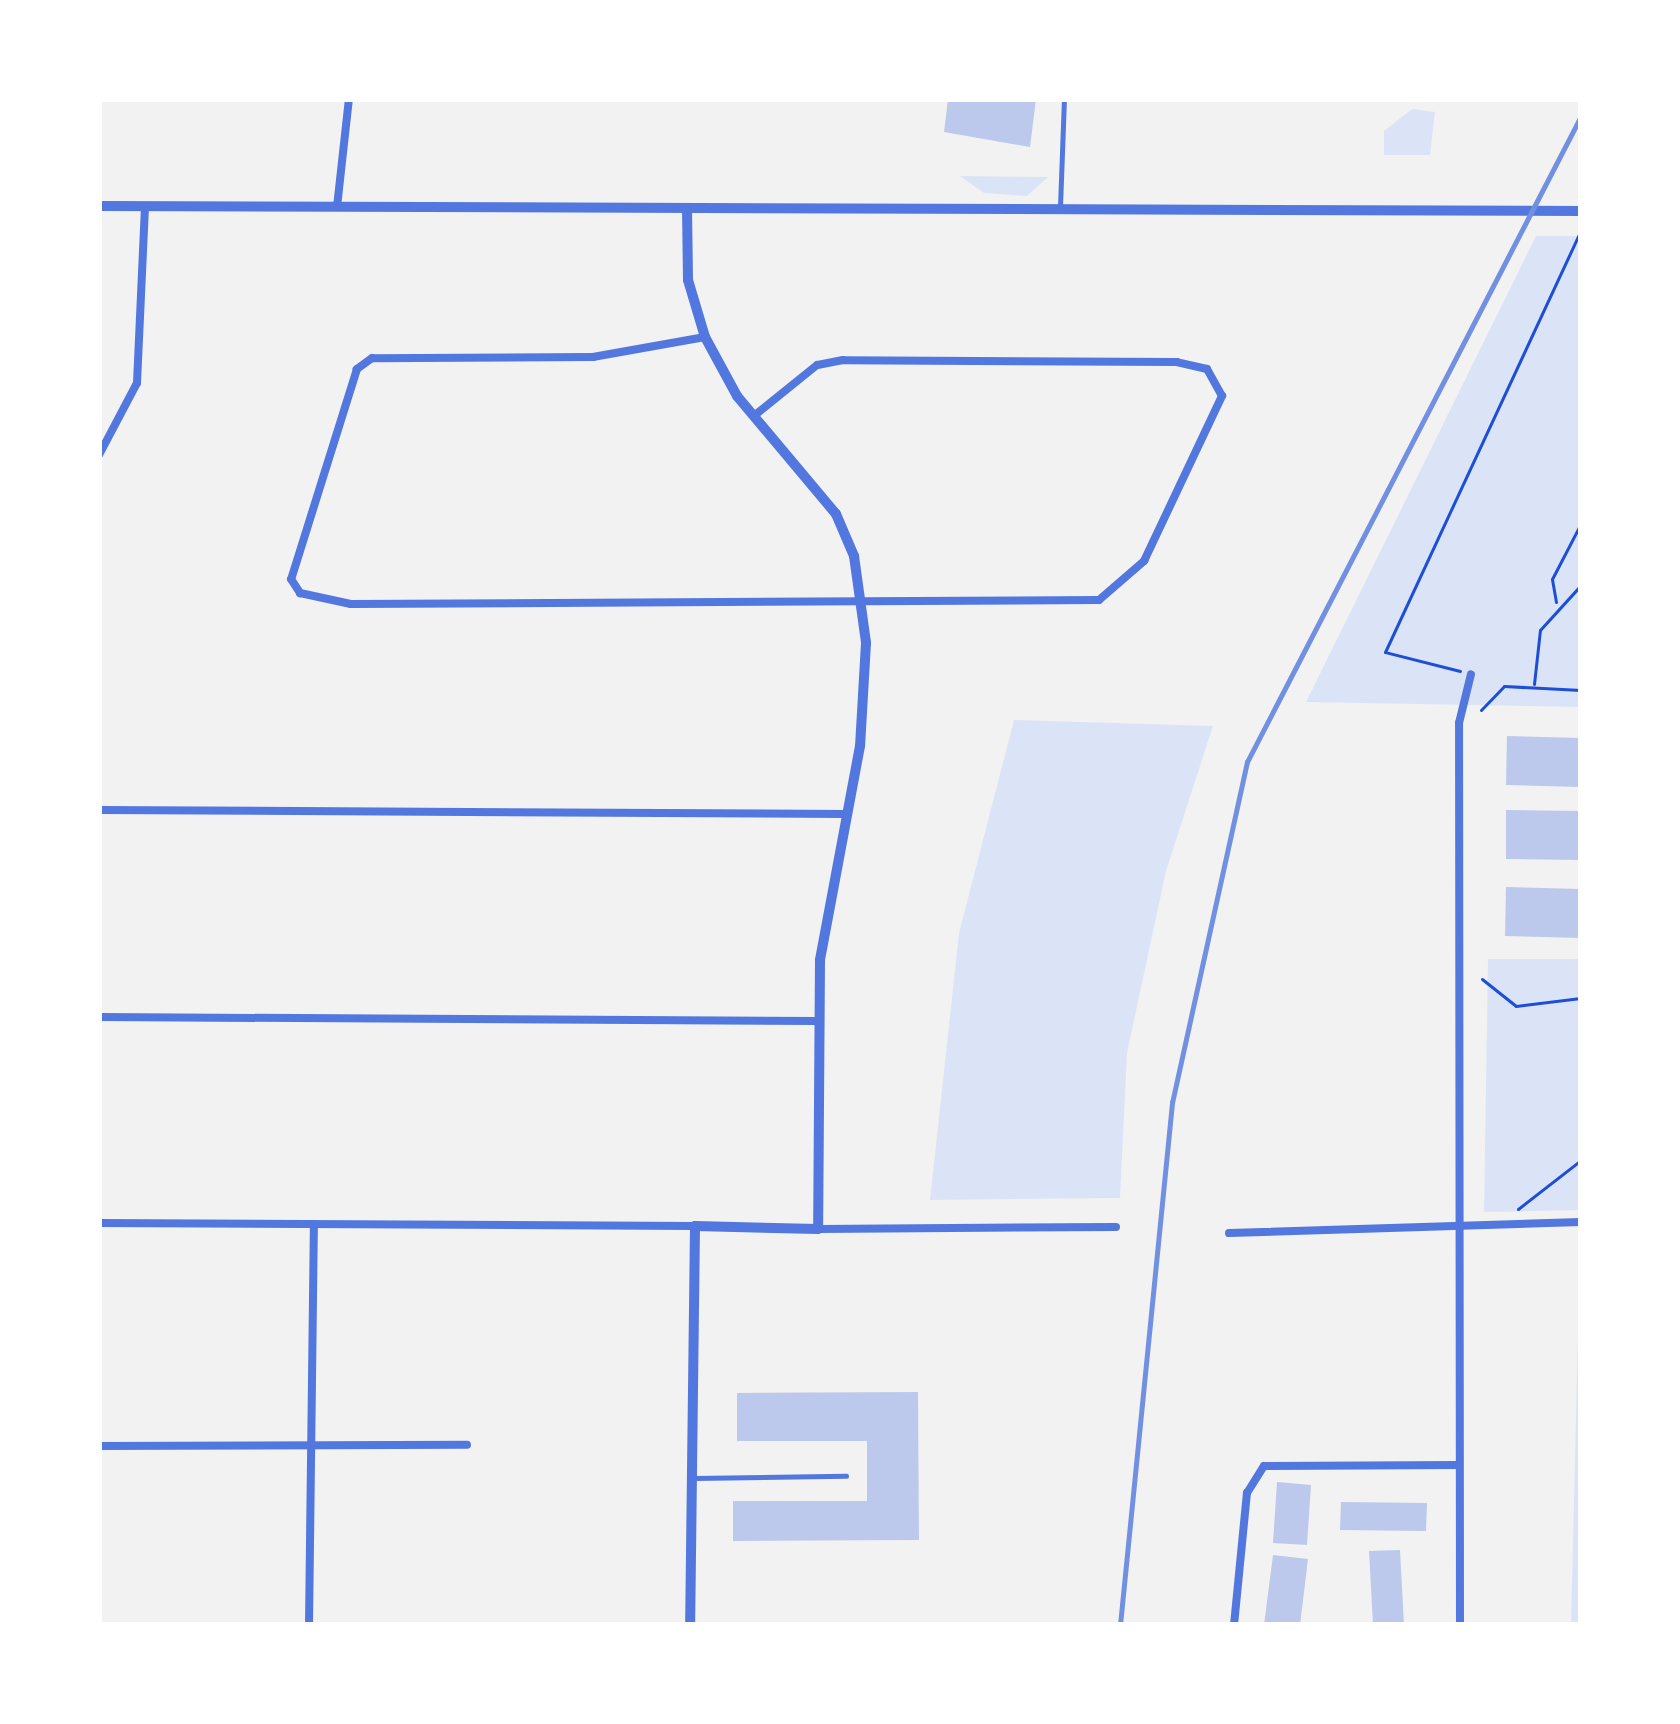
<!DOCTYPE html>
<html>
<head>
<meta charset="utf-8">
<style>
  body { margin:0 }
  #map { position:relative; width:1680px; height:1724px; overflow:hidden; background:#f2f2f2; font-family:Georgia,serif }
  div>[style] { position:absolute }
  .green>* { inset:0; background:#dbe4f7 }
  .building>* { inset:0; background:#bdc9ec }
  .path>* { height:3px; margin:-1.5px; padding:0 1.5px; transform-origin:1.5px; border-radius:1.5px; background:#1d4ed8 }
  .service>* { height:4.5px; margin:-2.25px; padding:0 2.25px; transform-origin:2.25px; border-radius:2.25px; background:#5277de }
  .minor>* { height:8px; margin:-4px; padding:0 4px; transform-origin:4px; border-radius:4px; background:#5277de }
  .tertiary>* { height:10px; margin:-5px; padding:0 5px; transform-origin:5px; border-radius:5px; background:#5277de }
  .rail>* { height:4.5px; margin:-2.25px; padding:0 2.25px; transform-origin:2.25px; border-radius:2.25px; background:#7290e2 }
  span { translate:-50% -50%; white-space:nowrap; text-align:center; line-height:1.15; -webkit-text-stroke:12px #fff; paint-order:stroke }
  .frame { position:absolute; inset:0; border:102px solid #fff; pointer-events:none }
</style>
</head>
<body>
<div id="map">
  <div class="green">
    <i style="clip-path:polygon(1412px 109px,1435px 112px,1430px 155px,1384px 155px,1384px 131px)"></i>
    <i style="clip-path:polygon(960px 176px,1048px 177px,1027px 196px,984px 193px)"></i>
    <i style="clip-path:polygon(1536px 236px,1581px 236px,1581px 707px,1306px 702px)"></i>
    <i style="clip-path:polygon(1014px 720px,1213px 726px,1166px 871px,1127px 1053px,1120px 1198px,930px 1200px,959px 933px)"></i>
    <i style="clip-path:polygon(1488px 959px,1581px 959px,1581px 1210px,1484px 1212px)"></i>
    <i style="clip-path:polygon(1580px 1251px,1581px 1625px,1571px 1625px)"></i>
  </div>
  <div class="building">
    <i style="clip-path:polygon(948px 99px,1036px 99px,1030px 147px,944px 132px)"></i>
    <i style="clip-path:polygon(1507px 736px,1581px 738px,1581px 787px,1506px 785px)"></i>
    <i style="clip-path:polygon(1506px 810px,1581px 811px,1581px 860px,1506px 859px)"></i>
    <i style="clip-path:polygon(1506px 887px,1581px 889px,1581px 938px,1505px 936px)"></i>
    <i style="clip-path:polygon(918px 1392px,919px 1540px,733px 1541px,733px 1501px,867px 1501px,867px 1441px,737px 1441px,737px 1393px)"></i>
    <i style="clip-path:polygon(1277px 1482px,1311px 1485px,1307px 1545px,1273px 1543px)"></i>
    <i style="clip-path:polygon(1341px 1502px,1427px 1503px,1426px 1531px,1340px 1530px)"></i>
    <i style="clip-path:polygon(1400px 1550px,1404px 1625px,1373px 1625px,1369px 1551px)"></i>
    <i style="clip-path:polygon(1273px 1555px,1308px 1559px,1300px 1625px,1264px 1625px)"></i>
  </div>
  <div class="path">
    <i style="left:1556px;top:602px;width:23px;rotate:-100deg"></i>
    <i style="left:1552px;top:579px;width:63px;rotate:-62.6deg"></i>
    <i style="left:1460px;top:671px;width:77px;rotate:-165.8deg"></i>
    <i style="left:1385px;top:652px;width:461px;rotate:-65.1deg"></i>
    <i style="left:1534px;top:684px;width:54px;rotate:-83.7deg"></i>
    <i style="left:1540px;top:630px;width:61px;rotate:-47.7deg"></i>
    <i style="left:1481px;top:710px;width:33px;rotate:-46deg"></i>
    <i style="left:1504px;top:686px;width:77px;rotate:3deg"></i>
    <i style="left:1482px;top:979px;width:43px;rotate:38.5deg"></i>
    <i style="left:1516px;top:1006px;width:65px;rotate:-7deg"></i>
    <i style="left:1518px;top:1209px;width:80px;rotate:-37.9deg"></i>
  </div>
  <div class="service">
    <i style="left:1060px;top:207px;width:108px;rotate:-87.9deg"></i>
    <i style="left:694px;top:1478px;width:152px;rotate:-0.8deg"></i>
  </div>
  <div class="minor">
    <i style="left:337px;top:207px;width:109px;rotate:-83.7deg"></i>
    <i style="left:705px;top:337px;width:114px;rotate:169.9deg"></i>
    <i style="left:593px;top:357px;width:221px;rotate:179.7deg"></i>
    <i style="left:372px;top:358px;width:19px;rotate:144deg"></i>
    <i style="left:357px;top:369px;width:220px;rotate:107.4deg"></i>
    <i style="left:291px;top:579px;width:17px;rotate:57deg"></i>
    <i style="left:300px;top:593px;width:52px;rotate:12.2deg"></i>
    <i style="left:351px;top:604px;width:748px;rotate:-0.31deg"></i>
    <i style="left:1099px;top:600px;width:60px;rotate:-40.9deg"></i>
    <i style="left:1144px;top:561px;width:183px;rotate:-64.7deg"></i>
    <i style="left:1222px;top:396px;width:31px;rotate:-119deg"></i>
    <i style="left:1207px;top:369px;width:31px;rotate:-167deg"></i>
    <i style="left:1177px;top:362px;width:334px;rotate:-179.7deg"></i>
    <i style="left:843px;top:360px;width:26px;rotate:169deg"></i>
    <i style="left:817px;top:365px;width:80px;rotate:141.1deg"></i>
    <i style="left:99px;top:455px;width:81px;rotate:-62.2deg"></i>
    <i style="left:137px;top:383px;width:177px;rotate:-87.4deg"></i>
    <i style="left:99px;top:810px;width:747px;rotate:0.31deg"></i>
    <i style="left:99px;top:1017px;width:719px;rotate:0.32deg"></i>
    <i style="left:99px;top:1223px;width:596px;rotate:0.29deg"></i>
    <i style="left:818px;top:1229px;width:298px;rotate:-0.4deg"></i>
    <i style="left:1229px;top:1233px;width:352px;rotate:-1.8deg"></i>
    <i style="left:99px;top:1446px;width:368px;rotate:-0.2deg"></i>
    <i style="left:309px;top:1625px;width:400px;rotate:-89.3deg"></i>
    <i style="left:1234px;top:1625px;width:133px;rotate:-84.4deg"></i>
    <i style="left:1247px;top:1493px;width:32px;rotate:-58deg"></i>
    <i style="left:1264px;top:1466px;width:194px;rotate:-0.3deg"></i>
    <i style="left:1460px;top:1625px;width:902px;rotate:-90.06deg"></i>
    <i style="left:1459px;top:723px;width:50px;rotate:-76.2deg"></i>
  </div>
  <div class="tertiary">
    <i style="left:99px;top:206px;width:1482px;rotate:0.19deg"></i>
    <i style="left:687px;top:208px;width:72px;rotate:89.2deg"></i>
    <i style="left:688px;top:280px;width:59px;rotate:73.4deg"></i>
    <i style="left:705px;top:337px;width:67px;rotate:61.5deg"></i>
    <i style="left:737px;top:396px;width:154px;rotate:50deg"></i>
    <i style="left:836px;top:514px;width:46px;rotate:66.8deg"></i>
    <i style="left:854px;top:556px;width:88px;rotate:82.1deg"></i>
    <i style="left:866px;top:643px;width:103px;rotate:93.3deg"></i>
    <i style="left:860px;top:746px;width:218px;rotate:100.6deg"></i>
    <i style="left:820px;top:960px;width:269px;rotate:90.4deg"></i>
    <i style="left:818px;top:1229px;width:123px;rotate:-178.6deg"></i>
    <i style="left:695px;top:1226px;width:399px;rotate:90.7deg"></i>
  </div>
  <div class="rail">
    <i style="left:1120px;top:1625px;width:525px;rotate:-84.31deg"></i>
    <i style="left:1172px;top:1103px;width:349px;rotate:-77.6deg"></i>
    <i style="left:1247px;top:762px;width:727px;rotate:-62.66deg"></i>
  </div>
  <div class="frame"></div>
</div>
</body>
</html>
